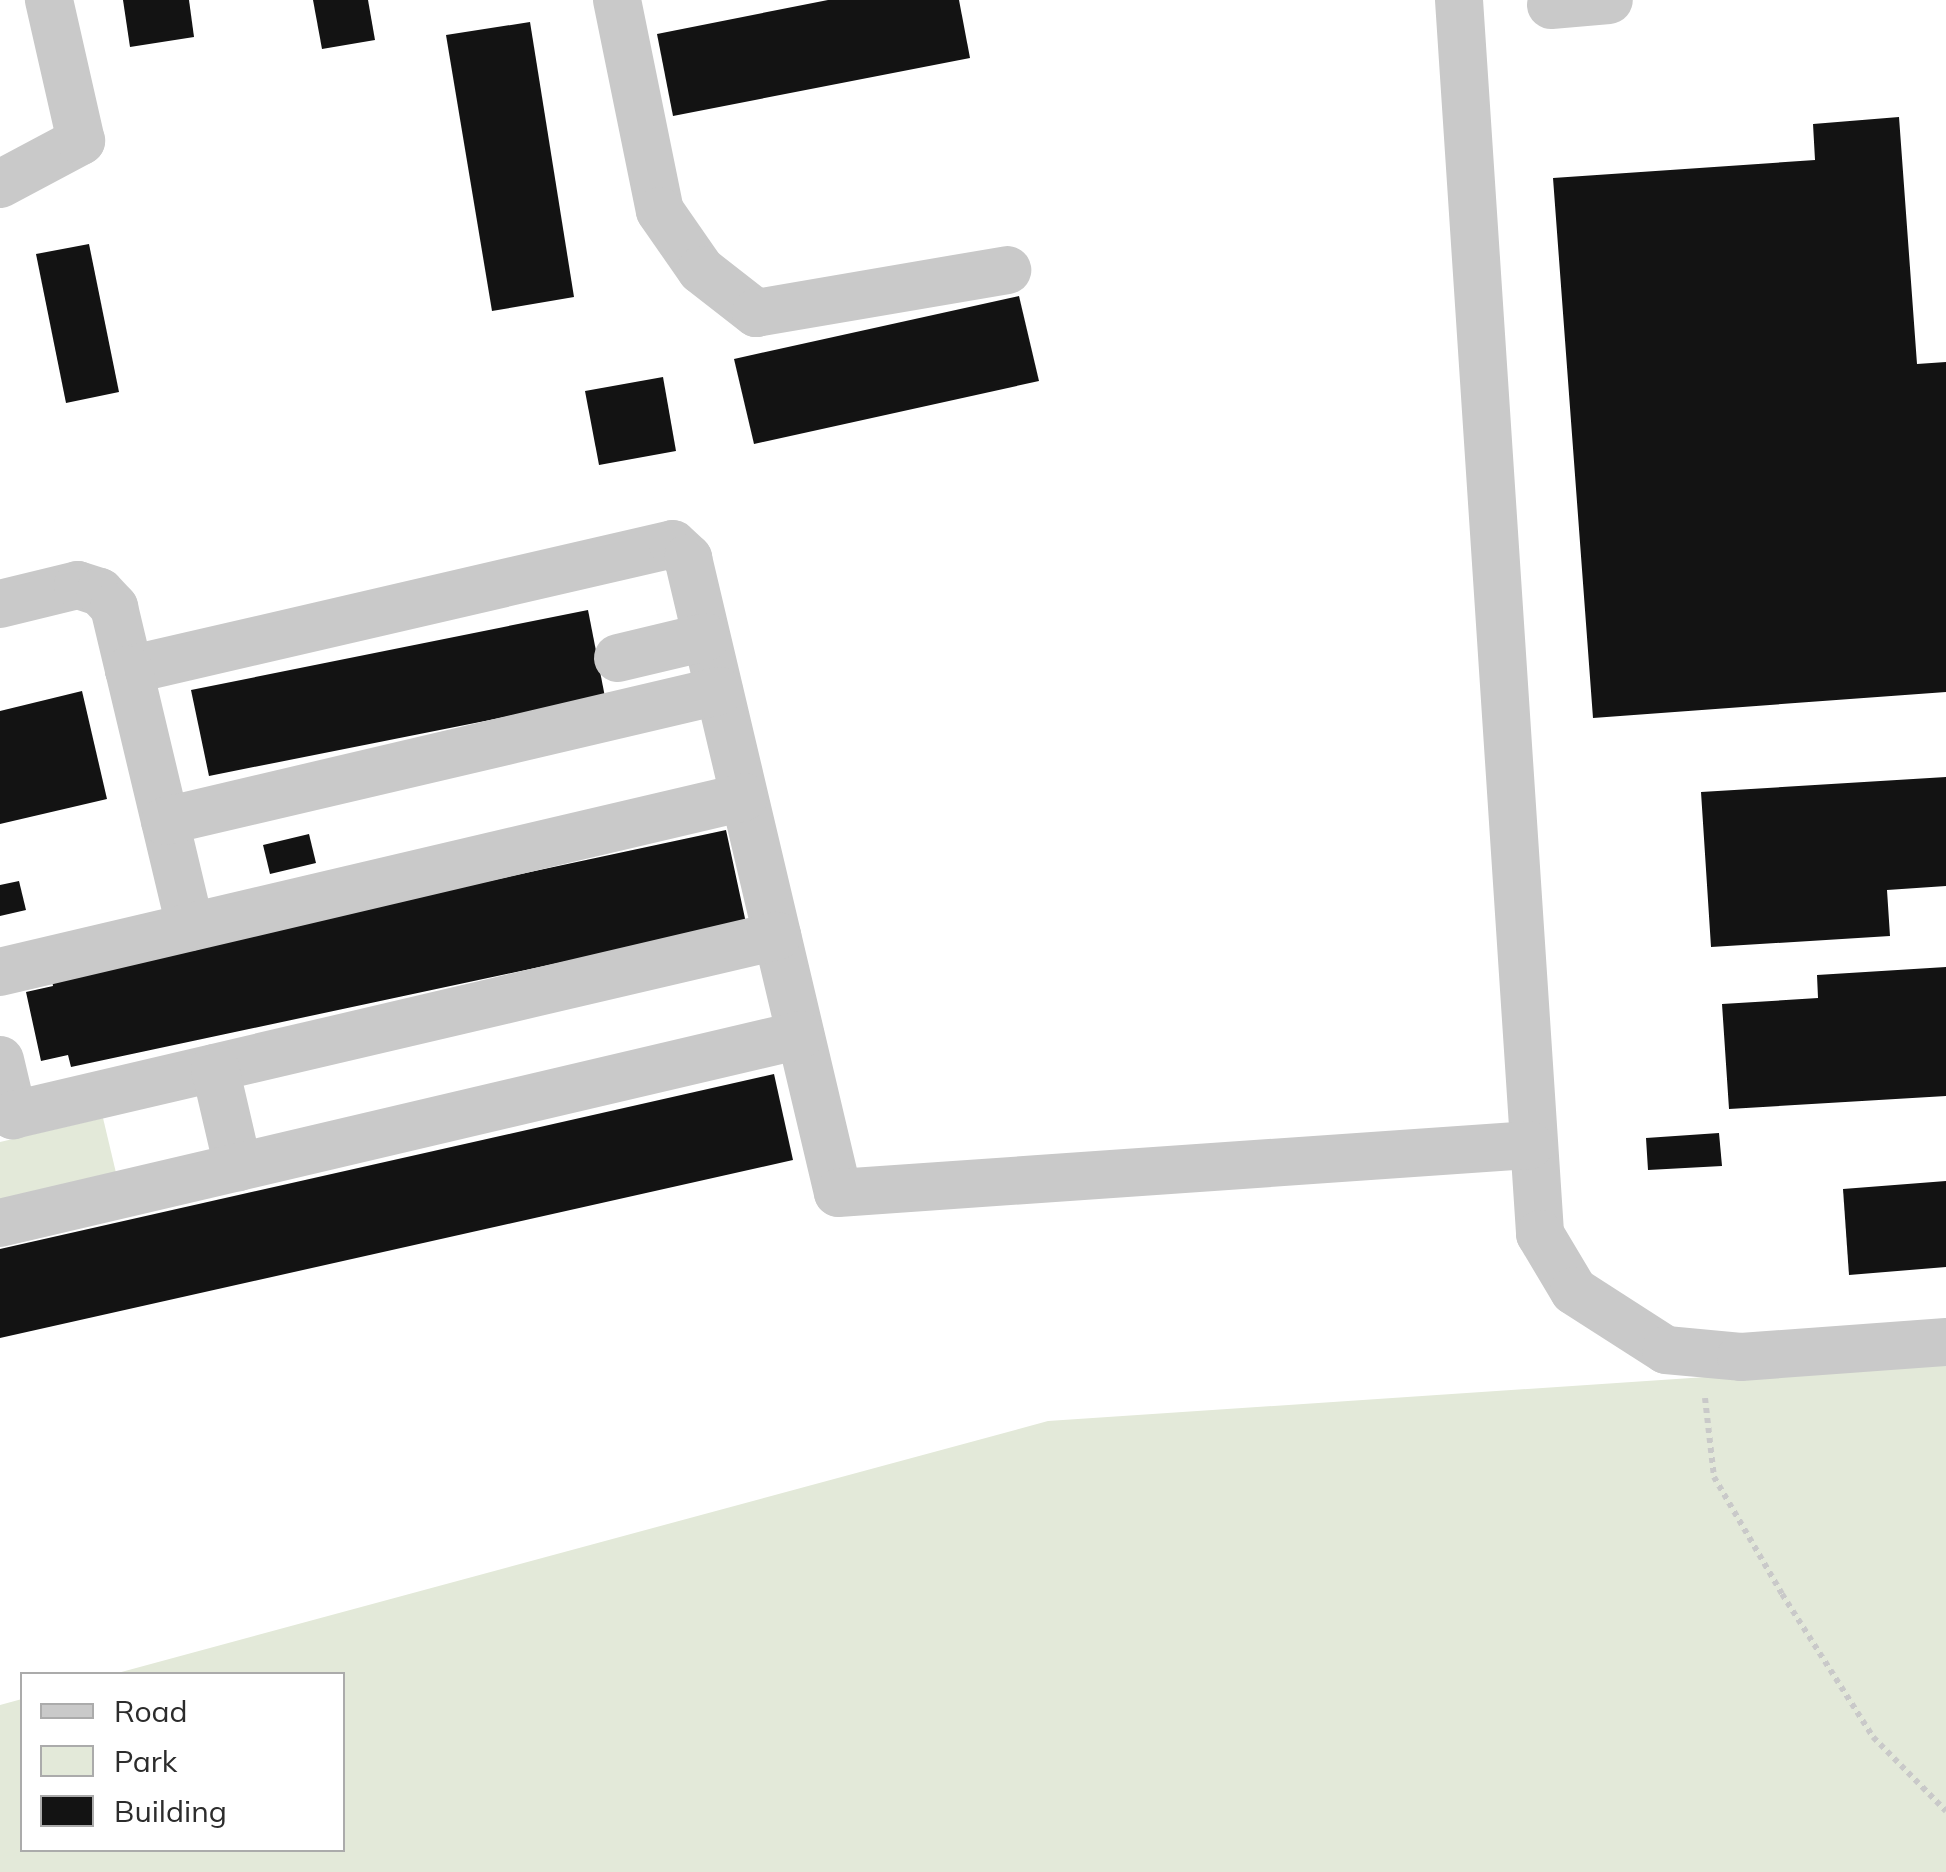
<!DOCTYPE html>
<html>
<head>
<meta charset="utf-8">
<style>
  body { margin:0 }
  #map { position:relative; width:1946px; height:1872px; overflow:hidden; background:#fff; font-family:Mulish,sans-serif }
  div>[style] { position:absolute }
  .green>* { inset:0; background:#e3e9d9 }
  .building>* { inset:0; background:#131313 }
  .path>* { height:6px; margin-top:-3px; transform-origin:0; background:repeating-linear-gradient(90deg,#c9c9c9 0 5px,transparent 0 10px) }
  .minor>* { height:48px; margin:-24px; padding:0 24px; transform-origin:24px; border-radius:24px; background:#c9c9c9 }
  span { translate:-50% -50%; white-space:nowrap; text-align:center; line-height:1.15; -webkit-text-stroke:10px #fff; paint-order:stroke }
  .legend { position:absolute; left:20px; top:1672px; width:325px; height:180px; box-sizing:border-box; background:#fff; border:2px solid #ababab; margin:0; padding:12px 18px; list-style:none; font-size:30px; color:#2c2c2c }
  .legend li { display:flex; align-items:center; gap:20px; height:50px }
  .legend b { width:50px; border:2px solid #ababab }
</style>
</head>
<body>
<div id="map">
  <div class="green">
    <i style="clip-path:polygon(103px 1118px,117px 1177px,0 1204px,0 1142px)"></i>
    <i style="clip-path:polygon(1946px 1361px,1946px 1872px,0 1872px,0 1705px,22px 1699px,22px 1850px,342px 1850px,342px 1674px,114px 1674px,1048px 1421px)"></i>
  </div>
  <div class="building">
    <i style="clip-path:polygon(123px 0,189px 0,194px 37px,130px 47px)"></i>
    <i style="clip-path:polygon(313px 0,368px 0,375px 40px,322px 49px)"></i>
    <i style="clip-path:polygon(828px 0,959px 0,970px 58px,673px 116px,657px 34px)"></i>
    <i style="clip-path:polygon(530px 22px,574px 297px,492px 311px,446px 35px)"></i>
    <i style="clip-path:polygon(1899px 117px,1917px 364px,1946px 362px,1946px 692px,1593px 718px,1553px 178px,1815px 160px,1813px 124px)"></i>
    <i style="clip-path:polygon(89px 244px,119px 392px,66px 403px,36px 254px)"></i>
    <i style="clip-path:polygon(1019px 296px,1039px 381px,754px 444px,734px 359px)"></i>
    <i style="clip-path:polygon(663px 377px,676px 451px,599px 465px,585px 391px)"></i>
    <i style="clip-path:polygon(588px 610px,605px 697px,209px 776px,191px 690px)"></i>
    <i style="clip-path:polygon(82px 691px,107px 799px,0 824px,0 711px)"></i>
    <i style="clip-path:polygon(1946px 777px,1946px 886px,1887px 890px,1890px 936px,1711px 947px,1701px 792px)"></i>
    <i style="clip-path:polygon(726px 830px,746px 923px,71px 1067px,68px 1055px,41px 1061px,26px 992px,53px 986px,51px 975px)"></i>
    <i style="clip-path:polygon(309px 834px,316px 863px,270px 874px,263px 845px)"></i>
    <i style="clip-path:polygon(19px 881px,26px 910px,0 916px,0 885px)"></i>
    <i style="clip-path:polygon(1946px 967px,1946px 1096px,1729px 1109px,1722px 1004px,1818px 998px,1817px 975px)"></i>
    <i style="clip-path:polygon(774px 1074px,793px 1160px,0 1338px,0 1249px)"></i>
    <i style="clip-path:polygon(1719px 1133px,1722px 1166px,1648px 1170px,1646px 1138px)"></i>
    <i style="clip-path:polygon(1946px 1181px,1946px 1267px,1849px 1275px,1843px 1189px)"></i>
  </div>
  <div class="path">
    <i style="left:1705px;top:1398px;width:80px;rotate:83.5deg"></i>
    <i style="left:1714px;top:1477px;width:135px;rotate:59.8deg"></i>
    <i style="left:1782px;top:1594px;width:169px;rotate:57.5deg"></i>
    <i style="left:1873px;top:1737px;width:104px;rotate:45.4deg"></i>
  </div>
  <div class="minor">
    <i style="left:617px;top:0;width:215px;rotate:78.5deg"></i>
    <i style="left:660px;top:211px;width:72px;rotate:55.2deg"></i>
    <i style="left:701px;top:270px;width:70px;rotate:38deg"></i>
    <i style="left:756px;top:313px;width:255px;rotate:-9.7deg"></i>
    <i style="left:1459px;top:0;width:1237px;rotate:86.24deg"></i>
    <i style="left:1540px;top:1234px;width:66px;rotate:59.2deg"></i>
    <i style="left:1574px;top:1291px;width:109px;rotate:32.7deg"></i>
    <i style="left:1666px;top:1350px;width:75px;rotate:5.3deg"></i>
    <i style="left:1741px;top:1357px;width:206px;rotate:-4.2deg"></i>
    <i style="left:1551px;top:5px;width:58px;rotate:-4.9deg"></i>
    <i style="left:0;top:184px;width:92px;rotate:-28deg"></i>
    <i style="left:81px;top:141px;width:145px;rotate:-102.8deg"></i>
    <i style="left:0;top:604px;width:80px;rotate:-13.7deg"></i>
    <i style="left:78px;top:585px;width:23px;rotate:18deg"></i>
    <i style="left:100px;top:592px;width:21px;rotate:47deg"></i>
    <i style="left:114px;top:607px;width:65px;rotate:76.6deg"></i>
    <i style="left:129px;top:670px;width:558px;rotate:-13.04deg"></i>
    <i style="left:673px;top:544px;width:21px;rotate:43deg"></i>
    <i style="left:688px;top:558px;width:652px;rotate:76.71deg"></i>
    <i style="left:838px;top:1193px;width:693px;rotate:-3.97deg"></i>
    <i style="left:618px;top:658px;width:90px;rotate:-13.4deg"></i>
    <i style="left:129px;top:670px;width:264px;rotate:76.6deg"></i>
    <i style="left:165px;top:821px;width:569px;rotate:-13.21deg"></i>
    <i style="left:0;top:972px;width:764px;rotate:-13.24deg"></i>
    <i style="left:0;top:1060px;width:57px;rotate:76.7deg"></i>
    <i style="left:13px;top:1115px;width:785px;rotate:-13.19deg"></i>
    <i style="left:215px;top:1068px;width:102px;rotate:76.9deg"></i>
    <i style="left:0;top:1223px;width:822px;rotate:-13.22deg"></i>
  </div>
  <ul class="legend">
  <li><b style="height:12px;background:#c9c9c9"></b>Road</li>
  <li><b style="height:28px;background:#e3e9d9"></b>Park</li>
  <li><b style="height:28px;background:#131313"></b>Building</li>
  </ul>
</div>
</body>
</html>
